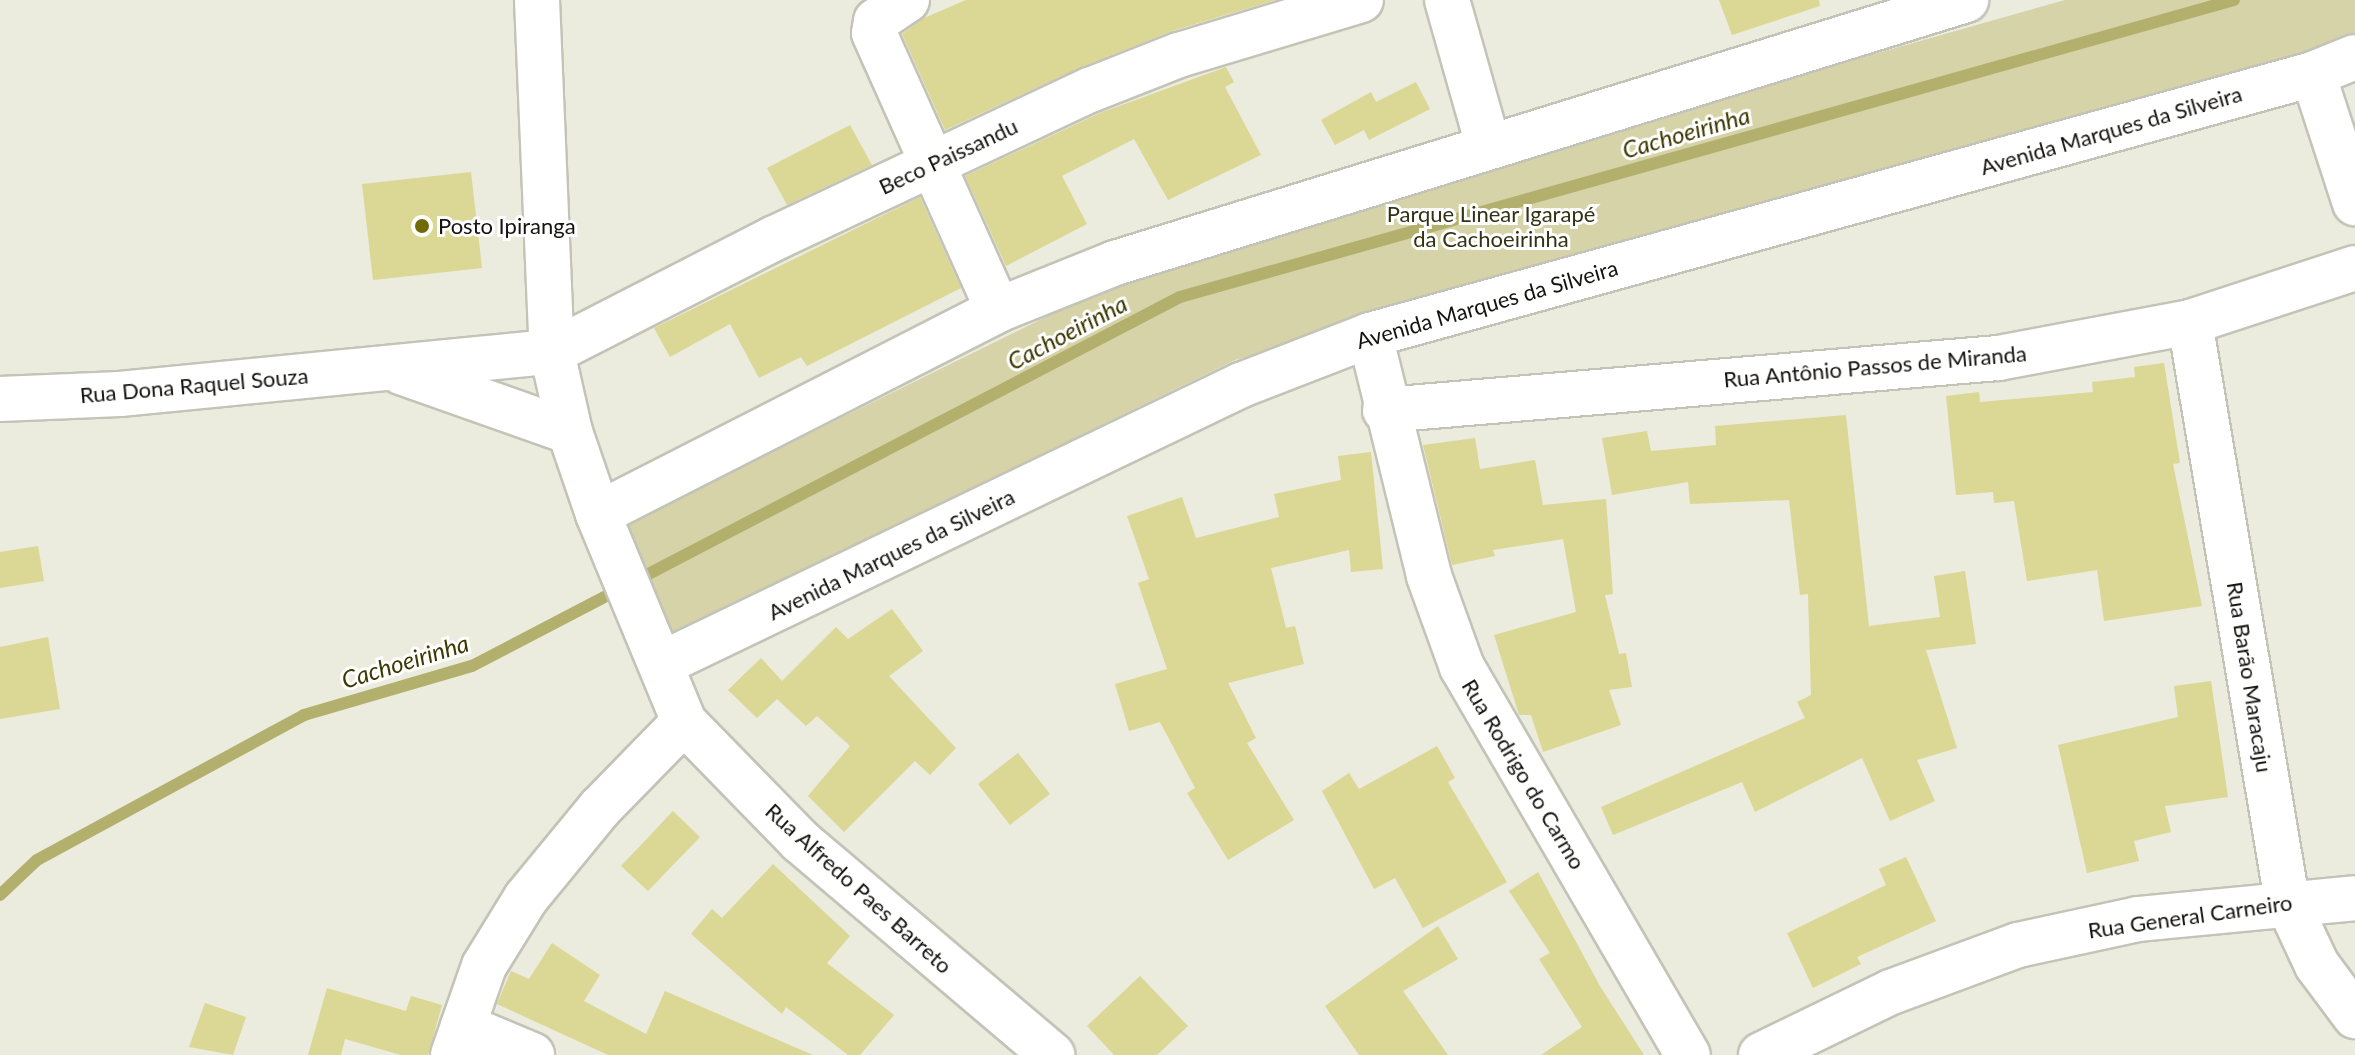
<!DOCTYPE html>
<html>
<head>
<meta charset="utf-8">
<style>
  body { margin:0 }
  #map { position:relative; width:2355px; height:1055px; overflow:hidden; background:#ebebde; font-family:Lato,sans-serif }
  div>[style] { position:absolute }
  .green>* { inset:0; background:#d5d3a7 }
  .stream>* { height:12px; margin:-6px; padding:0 6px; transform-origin:6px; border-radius:6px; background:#b3af6d }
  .building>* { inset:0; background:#dbd794 }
  .roads { filter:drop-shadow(2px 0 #c3c3b7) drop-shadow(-2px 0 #c3c3b7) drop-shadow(0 2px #c3c3b7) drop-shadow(0 -2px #c3c3b7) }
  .minor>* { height:44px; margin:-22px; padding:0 22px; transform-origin:22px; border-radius:22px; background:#fff }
  .tertiary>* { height:44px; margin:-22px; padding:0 22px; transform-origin:22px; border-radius:22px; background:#fff }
  .dots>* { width:22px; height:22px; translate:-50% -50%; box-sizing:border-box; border:4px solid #fff; border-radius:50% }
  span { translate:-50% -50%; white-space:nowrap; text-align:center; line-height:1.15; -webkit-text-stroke:6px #fff; paint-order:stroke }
  .street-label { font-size:22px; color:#14130f }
  .park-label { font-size:22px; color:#343214 }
  .poi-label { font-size:22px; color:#14130f }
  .left { translate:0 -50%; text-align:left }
  .water-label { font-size:24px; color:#3c3801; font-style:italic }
</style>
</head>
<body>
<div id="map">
  <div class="green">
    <i style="clip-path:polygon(2065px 0,2355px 0,2355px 42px,1235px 360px,665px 637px,617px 528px,1182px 250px)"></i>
  </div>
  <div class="stream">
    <i style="left:0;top:895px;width:51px;rotate:-43.4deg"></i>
    <i style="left:37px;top:860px;width:304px;rotate:-28.5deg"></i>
    <i style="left:304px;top:715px;width:175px;rotate:-16.3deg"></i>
    <i style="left:472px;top:666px;width:798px;rotate:-27.53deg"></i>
    <i style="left:1180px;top:297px;width:1095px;rotate:-15.74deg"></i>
  </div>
  <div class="building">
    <i style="clip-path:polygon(966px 0,1275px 0,1172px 31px,1081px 67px,945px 130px,902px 34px,924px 18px)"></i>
    <i style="clip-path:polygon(1719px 0,1819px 0,1820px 6px,1732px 35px)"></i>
    <i style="clip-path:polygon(1226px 67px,1234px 82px,1225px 87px,1261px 155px,1168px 200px,1134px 139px,1062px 176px,1087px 224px,1006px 266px,965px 176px,1100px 113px)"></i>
    <i style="clip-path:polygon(1416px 82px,1430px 109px,1369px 140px,1364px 130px,1335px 145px,1321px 120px,1371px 92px,1376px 102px)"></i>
    <i style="clip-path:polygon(850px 125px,872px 165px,787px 205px,767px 168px)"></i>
    <i style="clip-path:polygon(471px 172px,482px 268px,373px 280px,362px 184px)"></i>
    <i style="clip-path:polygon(920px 197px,961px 288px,807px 366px,801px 357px,759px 378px,730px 324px,670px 357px,654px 328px)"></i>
    <i style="clip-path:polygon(2164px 363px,2180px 463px,2173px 464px,2202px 606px,2104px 621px,2097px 570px,2027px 581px,2014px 501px,1994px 503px,1993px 492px,1956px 495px,1946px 396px,1979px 392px,1980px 402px,2093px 392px,2092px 382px,2135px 377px,2134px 367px)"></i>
    <i style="clip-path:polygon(1846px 415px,1869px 626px,1940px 617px,1934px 576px,1965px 571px,1976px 644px,1926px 650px,1957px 748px,1917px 760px,1935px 801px,1890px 821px,1862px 758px,1755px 812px,1742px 782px,1613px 835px,1601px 807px,1805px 718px,1797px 702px,1811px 695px,1808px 594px,1800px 595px,1789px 500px,1690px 504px,1688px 482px,1612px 495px,1602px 438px,1647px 431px,1651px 451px,1716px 445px,1715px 426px)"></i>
    <i style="clip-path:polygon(1475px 438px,1480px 469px,1535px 460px,1543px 505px,1606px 499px,1613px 594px,1605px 595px,1619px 654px,1626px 653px,1632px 687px,1609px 690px,1621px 725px,1543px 752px,1531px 715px,1519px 715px,1494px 635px,1576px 612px,1563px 539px,1493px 550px,1495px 556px,1452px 565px,1423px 445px)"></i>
    <i style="clip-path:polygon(1371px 452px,1383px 569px,1351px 572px,1349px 550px,1271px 568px,1286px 628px,1295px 626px,1304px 664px,1228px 683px,1256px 738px,1247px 743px,1294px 820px,1228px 860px,1187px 793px,1195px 788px,1160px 722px,1129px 731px,1115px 684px,1167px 669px,1138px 583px,1149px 579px,1127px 516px,1182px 497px,1196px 538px,1279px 517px,1274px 494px,1341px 480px,1338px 456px)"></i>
    <i style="clip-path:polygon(38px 546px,44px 581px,0 588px,0 552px)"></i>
    <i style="clip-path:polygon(892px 609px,923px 651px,889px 676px,956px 748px,930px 775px,915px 761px,844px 832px,808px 796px,850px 746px,817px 716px,806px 726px,777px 699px,757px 718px,728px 690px,761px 658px,782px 681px,836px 627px,848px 639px)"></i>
    <i style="clip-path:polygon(48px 637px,60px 709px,0 719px,0 647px)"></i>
    <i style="clip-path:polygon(2211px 681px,2228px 797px,2165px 806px,2171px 832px,2134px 841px,2139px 861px,2087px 873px,2058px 745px,2178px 717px,2174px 686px)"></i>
    <i style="clip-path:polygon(1437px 746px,1455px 778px,1448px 782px,1507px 882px,1423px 928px,1395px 878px,1374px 889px,1322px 791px,1349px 773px,1359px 789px)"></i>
    <i style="clip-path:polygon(1018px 753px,1050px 794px,1010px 825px,978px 784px)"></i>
    <i style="clip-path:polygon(673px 811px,700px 837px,648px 891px,621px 866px)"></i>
    <i style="clip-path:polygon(1906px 857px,1936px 921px,1857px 957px,1861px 964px,1813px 988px,1787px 933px,1886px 885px,1879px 869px)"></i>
    <i style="clip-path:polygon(773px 864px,850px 936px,827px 963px,894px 1015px,860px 1055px,848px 1055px,786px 1007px,782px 1014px,691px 934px,712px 909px,722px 918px)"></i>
    <i style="clip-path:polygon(1538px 872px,1600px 986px,1644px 1055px,1541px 1055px,1582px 1027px,1539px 959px,1550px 953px,1509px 891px)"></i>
    <i style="clip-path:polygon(1438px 926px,1458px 959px,1403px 991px,1448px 1055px,1359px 1055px,1325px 1006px)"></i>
    <i style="clip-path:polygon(552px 943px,600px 975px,584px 1001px,646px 1034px,665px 991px,813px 1055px,608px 1055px,497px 1004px,511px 971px,529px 979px)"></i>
    <i style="clip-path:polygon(1140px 976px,1188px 1026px,1157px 1055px,1114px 1055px,1087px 1026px)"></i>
    <i style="clip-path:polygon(327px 988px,406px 1011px,411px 996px,442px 1005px,428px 1055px,401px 1055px,345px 1039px,341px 1055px,308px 1055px)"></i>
    <i style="clip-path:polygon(205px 1003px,246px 1017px,233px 1055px,189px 1047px)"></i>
  </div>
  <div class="roads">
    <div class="minor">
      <i style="left:907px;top:0;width:37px;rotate:146deg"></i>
      <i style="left:876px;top:21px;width:12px;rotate:99deg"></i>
      <i style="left:874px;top:33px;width:303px;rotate:65.9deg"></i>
      <i style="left:1447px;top:0;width:151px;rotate:74.2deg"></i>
      <i style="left:2313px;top:74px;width:136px;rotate:72deg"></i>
      <i style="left:2190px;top:322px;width:587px;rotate:80.49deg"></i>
      <i style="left:2287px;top:901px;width:71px;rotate:64.9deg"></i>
      <i style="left:2317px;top:965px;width:64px;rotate:53.3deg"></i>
      <i style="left:1370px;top:335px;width:248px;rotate:76.2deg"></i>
      <i style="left:1429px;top:576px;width:97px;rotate:70.1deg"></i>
      <i style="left:1462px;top:667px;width:449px;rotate:59.8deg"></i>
      <i style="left:401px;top:372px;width:179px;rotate:19.5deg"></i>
      <i style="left:0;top:399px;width:120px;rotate:-2.4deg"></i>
      <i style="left:120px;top:394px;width:434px;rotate:-5.6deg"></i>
      <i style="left:552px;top:352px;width:250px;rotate:-27.1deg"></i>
      <i style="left:775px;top:238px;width:348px;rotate:-25.2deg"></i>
      <i style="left:1090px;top:90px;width:96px;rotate:-21.5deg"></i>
      <i style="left:1179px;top:55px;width:190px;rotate:-16.8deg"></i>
      <i style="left:1385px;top:410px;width:615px;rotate:-4.85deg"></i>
      <i style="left:1998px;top:358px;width:195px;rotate:-10.6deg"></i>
      <i style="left:2190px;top:322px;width:174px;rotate:-18.1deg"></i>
      <i style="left:463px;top:1026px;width:75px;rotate:22.8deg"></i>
      <i style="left:453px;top:1055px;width:94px;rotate:-70.8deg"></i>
      <i style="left:484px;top:966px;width:80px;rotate:-58.3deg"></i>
      <i style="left:526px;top:898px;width:117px;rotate:-50.6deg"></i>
      <i style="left:600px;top:808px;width:120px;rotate:-45.7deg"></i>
      <i style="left:1761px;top:1055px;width:144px;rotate:-25.9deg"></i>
      <i style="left:1891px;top:992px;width:135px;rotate:-20.3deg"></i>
      <i style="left:2018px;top:945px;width:123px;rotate:-12.2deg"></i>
      <i style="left:2138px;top:919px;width:218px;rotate:-5.5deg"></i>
    </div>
    <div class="tertiary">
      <i style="left:537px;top:0;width:352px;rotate:87.6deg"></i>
      <i style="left:552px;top:352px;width:82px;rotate:77.3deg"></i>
      <i style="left:570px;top:432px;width:87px;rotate:71.1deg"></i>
      <i style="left:598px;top:514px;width:225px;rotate:67.5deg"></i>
      <i style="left:684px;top:722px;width:166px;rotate:45.7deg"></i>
      <i style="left:800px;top:841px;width:331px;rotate:40.3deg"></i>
      <i style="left:598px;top:514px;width:449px;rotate:-27deg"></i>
      <i style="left:998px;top:310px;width:126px;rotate:-21.9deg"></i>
      <i style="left:1115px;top:263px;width:891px;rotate:-17.17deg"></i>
      <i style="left:661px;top:664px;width:644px;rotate:-25.69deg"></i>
      <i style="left:1241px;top:385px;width:138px;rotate:-21.2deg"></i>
      <i style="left:1370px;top:335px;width:978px;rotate:-15.47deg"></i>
      <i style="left:2313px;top:74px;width:45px;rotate:-22deg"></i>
    </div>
  </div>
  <div class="dots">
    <i style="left:422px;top:226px;background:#716b05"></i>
  </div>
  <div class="street-label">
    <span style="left:2111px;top:130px;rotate:-16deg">Avenida Marques da Silveira</span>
    <span style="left:948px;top:156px;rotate:-25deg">Beco Paissandu</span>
    <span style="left:1487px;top:304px;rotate:-16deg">Avenida Marques da Silveira</span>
    <span style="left:1875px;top:366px;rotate:-5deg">Rua Antônio Passos de Miranda</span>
    <span style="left:194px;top:385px;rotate:-5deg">Rua Dona Raquel Souza</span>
    <span style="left:891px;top:554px;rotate:-26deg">Avenida Marques da Silveira</span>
    <span style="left:2250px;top:677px;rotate:81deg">Rua Barão Maracaju</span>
    <span style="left:1524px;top:774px;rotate:59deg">Rua Rodrigo do Carmo</span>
    <span style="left:859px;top:888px;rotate:42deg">Rua Alfredo Paes Barreto</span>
    <span style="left:2190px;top:916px;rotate:-8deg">Rua General Carneiro</span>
  </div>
  <div class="park-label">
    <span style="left:1491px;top:226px">Parque Linear Igarapé<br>da Cachoeirinha</span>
  </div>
  <div class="poi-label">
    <span class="left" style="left:438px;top:226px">Posto Ipiranga</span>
  </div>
  <div class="water-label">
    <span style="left:1686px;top:132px;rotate:-16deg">Cachoeirinha</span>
    <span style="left:1067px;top:332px;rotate:-28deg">Cachoeirinha</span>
    <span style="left:405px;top:661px;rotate:-17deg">Cachoeirinha</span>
  </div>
</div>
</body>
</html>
